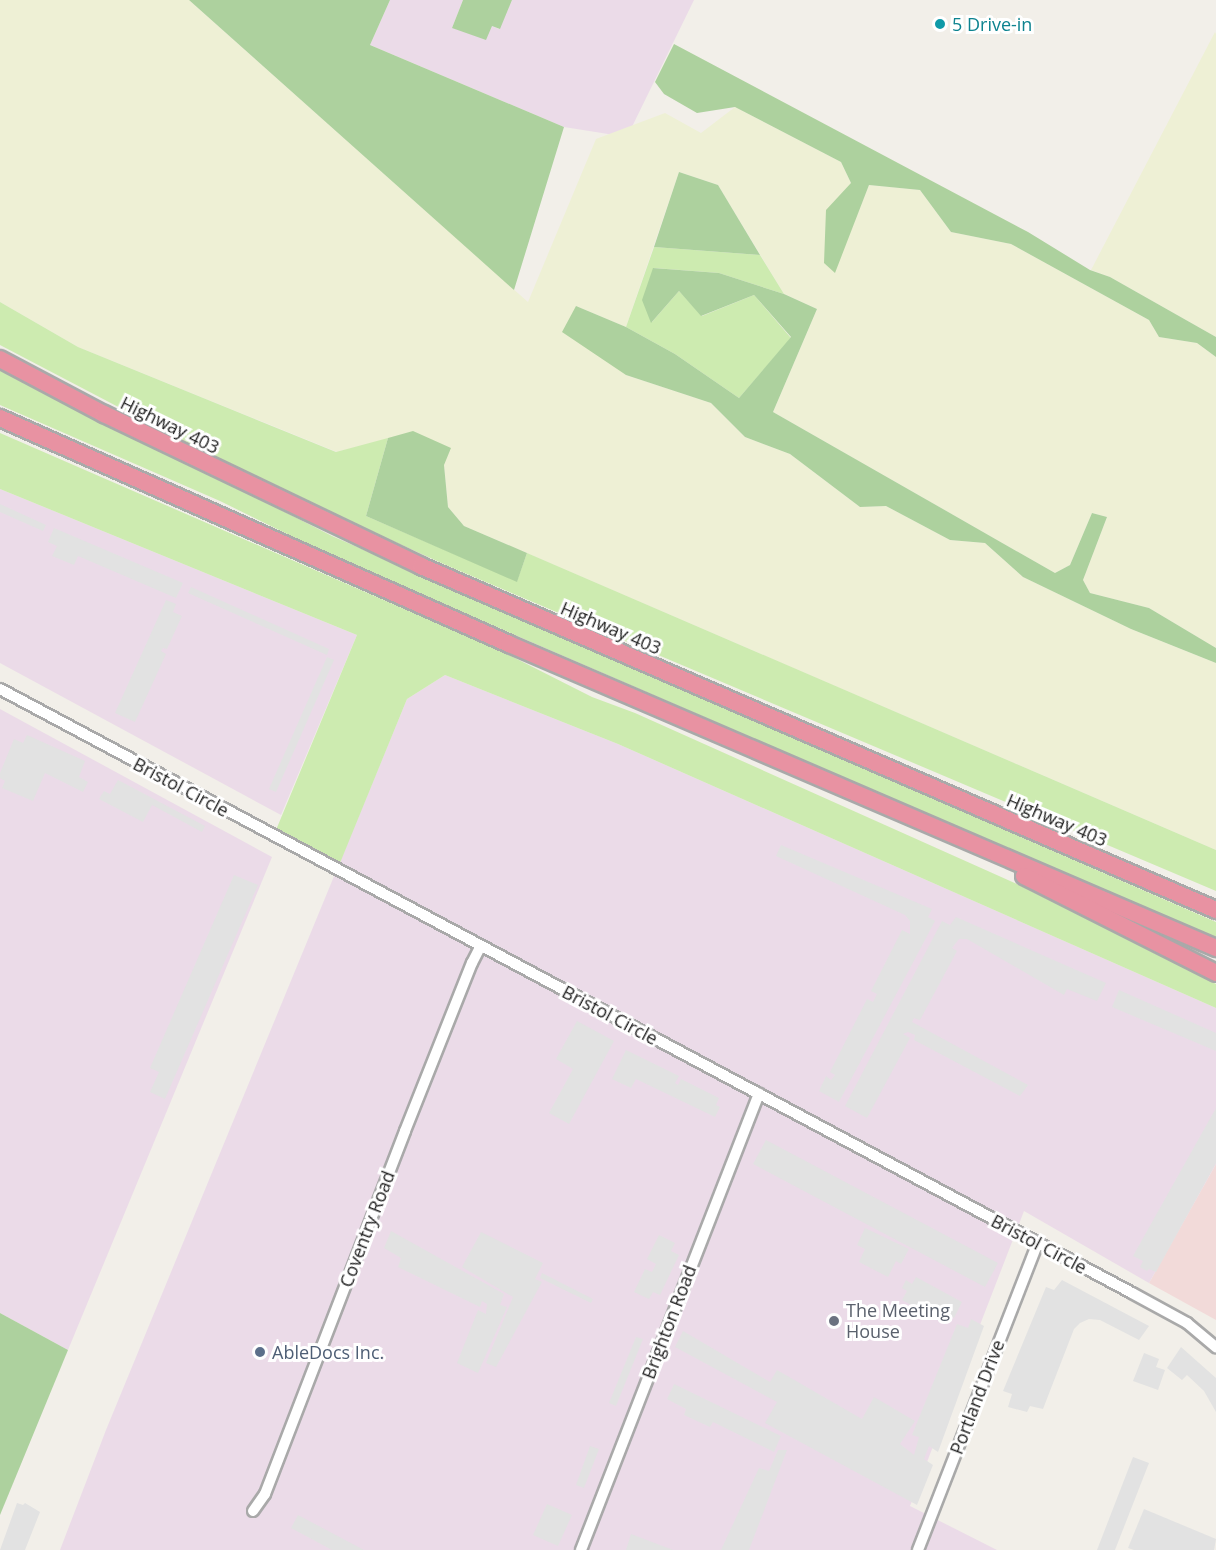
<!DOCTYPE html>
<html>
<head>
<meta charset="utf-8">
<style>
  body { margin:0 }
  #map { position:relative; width:1216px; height:1550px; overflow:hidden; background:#f2efe9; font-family:"Open Sans",sans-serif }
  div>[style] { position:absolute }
  .commercial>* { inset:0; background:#f2dad9 }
  .industrial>* { inset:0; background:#ebdbe8 }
  .farmland>* { inset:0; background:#eef0d5 }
  .grass>* { inset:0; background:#cdebb0 }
  .forest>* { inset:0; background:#add19e }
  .parking>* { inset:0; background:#e2e2e2 }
  .roads { filter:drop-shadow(2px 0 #a9a9a9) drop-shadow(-2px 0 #a9a9a9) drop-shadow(0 2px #a9a9a9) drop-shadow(0 -2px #a9a9a9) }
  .minor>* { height:10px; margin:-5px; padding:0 5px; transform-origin:5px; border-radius:5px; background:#fff }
  .highway>* { height:16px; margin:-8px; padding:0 8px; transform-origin:8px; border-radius:8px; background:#e892a2 }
  .dots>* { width:16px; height:16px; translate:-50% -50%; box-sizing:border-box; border:3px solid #fff; border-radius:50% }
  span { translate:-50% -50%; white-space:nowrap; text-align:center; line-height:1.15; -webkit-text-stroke:6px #fff; paint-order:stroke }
  .culture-label { font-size:18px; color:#0d838f }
  .left { translate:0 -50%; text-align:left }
  .street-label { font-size:18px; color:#222 }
  .worship-label { font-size:18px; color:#5b616d }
  .service-label { font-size:18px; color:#4e5e75 }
</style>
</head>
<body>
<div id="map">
  <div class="commercial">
    <i style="clip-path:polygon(1216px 1164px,1216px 1320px,1149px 1283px)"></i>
  </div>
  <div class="industrial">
    <i style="clip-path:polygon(390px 0,463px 0,452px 28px,492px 26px,499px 29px,512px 0,694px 0,627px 137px,564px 127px,370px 45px)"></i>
    <i style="clip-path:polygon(0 489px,357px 635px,281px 815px,0 663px)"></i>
    <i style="clip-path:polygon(445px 675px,618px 744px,1216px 1008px,1216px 1164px,1149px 1283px,1024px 1211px,910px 1506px,997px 1550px,60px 1550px,106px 1430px,407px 699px)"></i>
    <i style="clip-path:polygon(0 709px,272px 857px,68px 1350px,0 1313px)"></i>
  </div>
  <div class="farmland">
    <i style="clip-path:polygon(0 0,189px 0,528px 302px,596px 139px,665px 113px,701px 133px,735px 107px,841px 162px,851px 183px,834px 273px,869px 185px,920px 190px,951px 232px,1011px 244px,1149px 320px,1159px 337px,1197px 343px,1216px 357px,1216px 648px,1149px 608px,1090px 593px,1083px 580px,1107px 517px,1092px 513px,1070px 565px,1055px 573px,773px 412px,817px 309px,784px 294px,718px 185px,679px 172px,626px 327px,576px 306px,626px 375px,711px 403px,745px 437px,790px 454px,860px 507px,886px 506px,950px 540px,985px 543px,1023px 577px,1131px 629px,1216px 663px,1216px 850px,464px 526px,448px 507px,444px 465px,413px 432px,337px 452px,78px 347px,0 302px)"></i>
    <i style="clip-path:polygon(1215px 32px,1216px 34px,1216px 337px,1110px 277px,1091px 270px)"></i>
  </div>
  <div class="grass">
    <i style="clip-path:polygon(654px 247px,760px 255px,784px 294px,719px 273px,654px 268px,652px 322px,679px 291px,702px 316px,754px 295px,791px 338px,739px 398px,675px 354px,626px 327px)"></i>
    <i style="clip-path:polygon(0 302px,78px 347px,336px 452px,388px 438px,366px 516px,517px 581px,527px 553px,1216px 850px,1216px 891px,448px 566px,254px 478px,0 345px)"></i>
    <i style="clip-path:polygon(0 366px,332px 536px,1216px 922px,1216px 939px,326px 553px,220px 501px,0 405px)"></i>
    <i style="clip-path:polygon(0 433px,503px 652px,592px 697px,635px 713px,1039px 894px,1216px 984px,1216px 1008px,618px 744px,445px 675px,407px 699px,340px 863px,276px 830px,357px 635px,0 489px)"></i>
  </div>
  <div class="forest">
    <i style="clip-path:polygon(189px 0,390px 0,370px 45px,564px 127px,514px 290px)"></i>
    <i style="clip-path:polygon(463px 0,512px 0,500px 29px,492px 26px,486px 40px,452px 28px)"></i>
    <i style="clip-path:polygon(674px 44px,1028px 232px,1090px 270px,1110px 277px,1216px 337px,1216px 357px,1197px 343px,1159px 337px,1149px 320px,1011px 244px,951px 232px,920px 190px,869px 185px,835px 273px,824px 263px,826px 210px,851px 183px,841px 162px,735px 107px,697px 113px,664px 94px,655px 82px)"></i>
    <i style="clip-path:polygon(679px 172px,718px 185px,760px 255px,654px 247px)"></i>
    <i style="clip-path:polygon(653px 268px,719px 273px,784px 294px,817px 309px,773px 412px,1055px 573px,1070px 565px,1092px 513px,1107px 517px,1083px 580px,1090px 593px,1149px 608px,1216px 648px,1216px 663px,1131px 629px,1023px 577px,985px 543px,950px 540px,886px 506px,860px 507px,790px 454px,745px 437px,711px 403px,626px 375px,562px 332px,576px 306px,626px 327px,675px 354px,739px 398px,791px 337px,754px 295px,701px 316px,679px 291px,651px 323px,642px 300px)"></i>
    <i style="clip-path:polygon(413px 431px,451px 448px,444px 465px,448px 507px,464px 526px,527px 553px,517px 582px,366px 516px,388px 438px)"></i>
    <i style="clip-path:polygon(0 1313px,68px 1350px,0 1515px)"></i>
  </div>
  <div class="parking">
    <i style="clip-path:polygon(0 504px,46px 525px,43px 531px,0 512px)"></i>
    <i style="clip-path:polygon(54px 528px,183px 583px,176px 598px,78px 556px,74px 565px,52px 556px,57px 546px,48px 542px)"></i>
    <i style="clip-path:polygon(191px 587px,329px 649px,327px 655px,188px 593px)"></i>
    <i style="clip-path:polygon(166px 600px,176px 604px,173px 612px,182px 616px,167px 649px,163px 648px,161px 651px,166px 654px,135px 722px,115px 713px)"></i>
    <i style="clip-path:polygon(327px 657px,334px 660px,276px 792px,269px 789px)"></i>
    <i style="clip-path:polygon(27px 735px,85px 761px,79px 777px,88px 782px,83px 792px,45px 773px,33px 801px,2px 788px,5px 781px,0 778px,0 773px,14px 739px,23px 743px)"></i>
    <i style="clip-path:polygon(118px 780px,205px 826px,202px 832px,152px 805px,143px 822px,99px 799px,104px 791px,110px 794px)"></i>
    <i style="clip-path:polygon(781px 845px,932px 909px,928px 917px,935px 921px,839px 1102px,819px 1091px,826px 1076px,831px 1080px,835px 1075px,830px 1072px,867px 999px,873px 1002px,877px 994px,871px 991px,902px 930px,910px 934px,910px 921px,905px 915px,776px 856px)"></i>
    <i style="clip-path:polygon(234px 875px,258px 885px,165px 1099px,150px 1092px,159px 1072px,150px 1068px)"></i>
    <i style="clip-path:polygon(956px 917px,1106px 983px,1097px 1001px,1067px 989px,1064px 995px,967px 939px,959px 939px,952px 948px,957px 951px,920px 1020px,914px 1018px,912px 1022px,1028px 1085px,1020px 1096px,914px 1040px,915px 1035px,908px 1032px,903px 1034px,910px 1038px,867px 1118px,845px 1106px,942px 921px,950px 925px)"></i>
    <i style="clip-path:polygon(1119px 990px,1216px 1033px,1216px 1051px,1112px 1007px)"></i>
    <i style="clip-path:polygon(577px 1021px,614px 1041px,569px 1124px,549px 1113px,573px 1069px,556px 1059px)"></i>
    <i style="clip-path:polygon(626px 1050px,679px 1076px,675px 1083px,678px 1085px,681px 1079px,719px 1098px,716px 1105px,720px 1107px,715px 1117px,636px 1079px,631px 1088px,612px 1079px)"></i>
    <i style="clip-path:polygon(1216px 1108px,1216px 1163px,1156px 1272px,1149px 1269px,1147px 1271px,1140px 1267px,1143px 1261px,1133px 1256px)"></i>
    <i style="clip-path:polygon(766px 1140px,998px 1263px,985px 1287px,753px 1164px)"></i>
    <i style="clip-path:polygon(865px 1228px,909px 1249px,901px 1264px,896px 1261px,888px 1277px,859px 1262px,865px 1249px,857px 1245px)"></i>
    <i style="clip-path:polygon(391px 1231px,504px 1294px,500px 1305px,507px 1307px,478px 1373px,457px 1363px,478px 1310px,486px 1314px,487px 1304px,482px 1301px,480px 1307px,398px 1267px,401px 1258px,384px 1248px)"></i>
    <i style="clip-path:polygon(481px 1232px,543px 1263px,535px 1279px,542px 1282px,496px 1367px,486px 1363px,513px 1297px,462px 1267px)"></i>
    <i style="clip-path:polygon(659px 1235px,675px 1243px,671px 1251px,679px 1255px,660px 1295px,653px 1292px,649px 1299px,634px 1292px,645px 1269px,652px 1272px,656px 1264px,647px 1259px)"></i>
    <i style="clip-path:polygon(542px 1273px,593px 1299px,591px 1303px,540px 1278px)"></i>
    <i style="clip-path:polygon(916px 1277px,962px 1302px,954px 1318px,931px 1305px,926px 1313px,902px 1300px,907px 1291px,902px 1288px,906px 1280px,912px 1284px)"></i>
    <i style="clip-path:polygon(1062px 1280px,1149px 1326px,1139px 1340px,1100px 1320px,1089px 1319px,1080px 1323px,1074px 1329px,1043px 1409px,1030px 1406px,1027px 1412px,1008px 1407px,1012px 1394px,1003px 1391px,1046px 1287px,1054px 1290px)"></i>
    <i style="clip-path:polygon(971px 1319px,984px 1326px,938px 1452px,929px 1446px,924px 1459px,933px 1465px,917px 1505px,765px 1423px,777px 1402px,675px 1347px,683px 1331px,770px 1382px,777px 1370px,862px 1419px,874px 1397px,915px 1421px,900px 1444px,914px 1455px,919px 1437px,912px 1435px,957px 1324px,968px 1328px)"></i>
    <i style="clip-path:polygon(636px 1337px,643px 1339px,616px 1406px,609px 1403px)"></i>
    <i style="clip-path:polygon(1181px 1347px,1216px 1378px,1216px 1412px,1204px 1391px,1187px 1375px,1182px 1380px,1167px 1368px)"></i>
    <i style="clip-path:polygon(1144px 1353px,1159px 1359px,1156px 1367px,1165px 1370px,1158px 1390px,1133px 1381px)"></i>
    <i style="clip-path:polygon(674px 1384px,781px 1436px,774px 1452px,713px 1422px,710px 1427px,684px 1415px,686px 1409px,667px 1399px)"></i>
    <i style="clip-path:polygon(590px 1446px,599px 1449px,584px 1488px,576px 1485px)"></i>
    <i style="clip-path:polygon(778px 1450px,787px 1450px,749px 1550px,721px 1550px,759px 1468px,769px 1471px)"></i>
    <i style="clip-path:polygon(1133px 1457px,1149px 1463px,1115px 1550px,1097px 1550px)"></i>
    <i style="clip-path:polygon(17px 1503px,23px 1505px,25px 1503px,40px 1512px,25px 1550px,0 1550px)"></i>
    <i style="clip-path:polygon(547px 1504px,572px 1515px,558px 1546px,533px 1535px)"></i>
    <i style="clip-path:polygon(1144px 1509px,1216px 1539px,1214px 1550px,1134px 1550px,1128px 1548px)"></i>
    <i style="clip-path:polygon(298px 1515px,364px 1550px,332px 1550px,291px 1528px)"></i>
    <i style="clip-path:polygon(631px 1534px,673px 1550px,626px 1550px)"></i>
  </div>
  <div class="roads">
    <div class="minor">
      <i style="left:0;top:689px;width:1283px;rotate:28.08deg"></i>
      <i style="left:1132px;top:1293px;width:63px;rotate:28.6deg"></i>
      <i style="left:1187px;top:1323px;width:38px;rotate:40deg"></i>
      <i style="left:253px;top:1511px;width:21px;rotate:-55deg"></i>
      <i style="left:265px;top:1494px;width:389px;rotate:-68.9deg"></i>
      <i style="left:405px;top:1131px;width:181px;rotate:-68.3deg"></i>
      <i style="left:472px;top:963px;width:18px;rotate:-63deg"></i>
      <i style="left:581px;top:1550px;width:490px;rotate:-68.7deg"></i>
      <i style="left:918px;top:1550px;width:328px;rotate:-68.7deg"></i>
    </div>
    <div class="highway">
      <i style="left:0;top:359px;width:118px;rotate:27.9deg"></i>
      <i style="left:104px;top:414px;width:352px;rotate:25.6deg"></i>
      <i style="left:421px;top:566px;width:866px;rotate:23.4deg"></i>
      <i style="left:0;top:418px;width:557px;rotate:23.94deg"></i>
      <i style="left:509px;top:644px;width:770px;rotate:23.27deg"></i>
      <i style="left:1024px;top:876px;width:215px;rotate:26.8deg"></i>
    </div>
  </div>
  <div class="dots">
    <i style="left:940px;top:24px;background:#0f9aa8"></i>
    <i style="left:834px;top:1321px;background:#6b7280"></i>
    <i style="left:260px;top:1352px;background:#5c6f8a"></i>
  </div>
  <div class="culture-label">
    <span class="left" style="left:952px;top:24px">5 Drive-in</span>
  </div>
  <div class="street-label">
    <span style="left:170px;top:425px;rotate:26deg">Highway 403</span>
    <span style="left:611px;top:628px;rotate:23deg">Highway 403</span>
    <span style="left:181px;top:787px;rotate:28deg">Bristol Circle</span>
    <span style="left:1057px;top:820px;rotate:23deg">Highway 403</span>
    <span style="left:610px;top:1015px;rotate:28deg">Bristol Circle</span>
    <span style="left:367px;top:1229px;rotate:-69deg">Coventry Road</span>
    <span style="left:1039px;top:1244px;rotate:28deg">Bristol Circle</span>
    <span style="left:669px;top:1322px;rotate:-69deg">Brighton Road</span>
    <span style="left:977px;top:1397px;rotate:-69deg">Portland Drive</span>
  </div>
  <div class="worship-label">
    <span class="left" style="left:846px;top:1321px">The Meeting<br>House</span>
  </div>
  <div class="service-label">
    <span class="left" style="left:272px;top:1352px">AbleDocs Inc.</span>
  </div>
</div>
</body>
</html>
